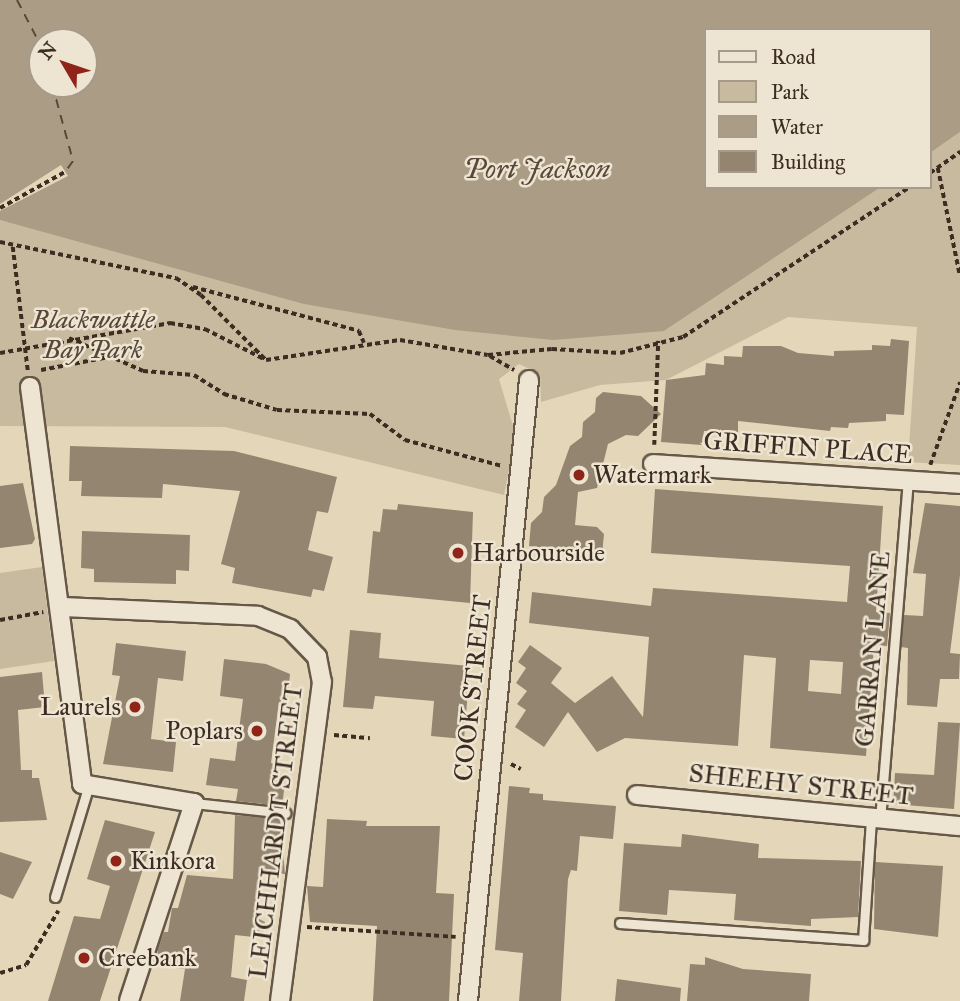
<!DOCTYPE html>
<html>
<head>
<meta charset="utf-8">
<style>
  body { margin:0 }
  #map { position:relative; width:960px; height:1001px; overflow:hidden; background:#e4d7b9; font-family:"IM FELL Great Primer",serif }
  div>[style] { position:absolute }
  .green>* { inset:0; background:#c7ba9f }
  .water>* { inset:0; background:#ab9d85 }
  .pier>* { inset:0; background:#e4d7b9 }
  .ferry>* { height:2px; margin-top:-1px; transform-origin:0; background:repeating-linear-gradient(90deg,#58483a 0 9px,transparent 0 16px) }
  .building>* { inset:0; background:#938570 }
  .path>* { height:3.5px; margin-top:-1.75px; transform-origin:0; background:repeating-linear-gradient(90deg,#3c2c21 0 5px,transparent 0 8.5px) }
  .roads { filter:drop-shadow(2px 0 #665747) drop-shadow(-2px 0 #665747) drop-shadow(0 2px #665747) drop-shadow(0 -2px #665747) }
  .service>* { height:9px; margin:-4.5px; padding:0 4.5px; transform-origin:4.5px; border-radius:4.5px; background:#ede5d2 }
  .minor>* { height:18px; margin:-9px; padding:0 9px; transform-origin:9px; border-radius:9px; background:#ede5d2 }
  .dots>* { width:19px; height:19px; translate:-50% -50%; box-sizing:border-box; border:4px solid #ede5d2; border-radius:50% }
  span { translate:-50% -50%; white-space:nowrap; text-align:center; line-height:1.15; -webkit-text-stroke:5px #ede5d2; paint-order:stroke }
  .park-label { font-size:26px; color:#58483a; font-style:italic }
  .street-label { font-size:26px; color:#3c2c21 }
  .poi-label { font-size:26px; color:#3c2c21 }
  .left { translate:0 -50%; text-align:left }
  .right { translate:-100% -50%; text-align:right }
  .water-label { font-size:28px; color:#58483a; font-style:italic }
  .legend { position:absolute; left:704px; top:28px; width:228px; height:161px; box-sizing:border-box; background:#ede5d2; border:2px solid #a69b8b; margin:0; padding:9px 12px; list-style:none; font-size:21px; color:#3c2c21 }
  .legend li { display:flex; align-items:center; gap:14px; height:35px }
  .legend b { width:35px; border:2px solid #a69b8b }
  .north { position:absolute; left:28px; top:28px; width:70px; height:70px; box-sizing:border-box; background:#ede5d2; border:2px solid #a69b8b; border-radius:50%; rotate:309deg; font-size:19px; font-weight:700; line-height:28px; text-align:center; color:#3c2c21 }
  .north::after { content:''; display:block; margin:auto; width:24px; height:32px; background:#8f2418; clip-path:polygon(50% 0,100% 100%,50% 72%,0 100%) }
</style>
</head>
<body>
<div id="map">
  <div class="green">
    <i style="clip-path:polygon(960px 132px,960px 465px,908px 462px,917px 327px,788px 317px,666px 380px,600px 385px,541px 402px,540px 374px,519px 364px,499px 379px,516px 436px,504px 495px,225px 427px,0 426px,0 220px,113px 247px,664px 331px,881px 187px,930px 187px,930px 153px)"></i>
    <i style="clip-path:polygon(42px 567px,54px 661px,0 669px,0 573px)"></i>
  </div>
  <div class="water">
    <i style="clip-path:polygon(evenodd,0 0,960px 0,960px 132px,930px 153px,930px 30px,706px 30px,706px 187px,881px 187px,664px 331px,553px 340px,455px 330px,304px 304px,0 220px,0 0,42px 42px,84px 42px,84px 84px,42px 84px,42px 42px)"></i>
  </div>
  <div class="pier">
    <i style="clip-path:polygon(61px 165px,68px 176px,0 211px,0 204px)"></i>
  </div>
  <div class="ferry">
    <i style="left:17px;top:0;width:54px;rotate:62.5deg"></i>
    <i style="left:52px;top:84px;width:80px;rotate:74.7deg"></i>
    <i style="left:73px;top:161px;width:14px;rotate:126deg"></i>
  </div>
  <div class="building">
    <i style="clip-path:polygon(891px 339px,909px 341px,904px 415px,886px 414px,886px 421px,849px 423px,848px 428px,831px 427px,830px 431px,738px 421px,738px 432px,704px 431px,702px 445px,661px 442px,666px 380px,705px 375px,706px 363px,724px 365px,724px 356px,742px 357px,743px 346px,781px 346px,798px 353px,834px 356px,834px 351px,872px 350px,872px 345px,890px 346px)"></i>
    <i style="clip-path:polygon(603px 392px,641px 396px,661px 414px,638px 436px,626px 435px,608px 444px,597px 488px,578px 492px,575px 525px,597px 527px,604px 534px,602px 555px,529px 546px,531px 523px,542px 512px,544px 497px,556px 485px,570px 446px,582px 437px,583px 422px,595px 412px,596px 398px)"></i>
    <i style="clip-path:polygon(70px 446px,234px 451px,337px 477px,328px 513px,317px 511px,308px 550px,333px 557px,324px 591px,313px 589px,311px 597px,232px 583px,235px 568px,221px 564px,240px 491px,163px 484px,162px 498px,81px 496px,82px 481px,69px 481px)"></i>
    <i style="clip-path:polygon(23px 483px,35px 539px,32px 544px,0 548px,0 486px)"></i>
    <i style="clip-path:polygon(evenodd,655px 489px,883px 506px,876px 612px,890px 613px,887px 646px,874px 645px,866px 756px,770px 748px,776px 658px,744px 655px,738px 746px,625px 738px,597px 752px,568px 712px,544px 747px,515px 727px,526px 710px,517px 704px,527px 691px,516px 683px,526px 668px,518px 662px,530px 645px,562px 668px,551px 683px,575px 703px,612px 676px,643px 717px,649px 637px,529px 623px,532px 592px,651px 606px,653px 588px,847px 602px,850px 566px,651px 553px,655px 489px,810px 660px,843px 662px,841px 694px,808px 691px,810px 660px)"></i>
    <i style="clip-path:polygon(925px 503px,960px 506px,960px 575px,950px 653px,960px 654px,959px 679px,940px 679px,937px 707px,907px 705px,908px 648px,901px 647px,904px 615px,923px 616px,926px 574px,913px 573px)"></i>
    <i style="clip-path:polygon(398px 504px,473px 512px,470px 603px,367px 593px,373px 531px,380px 532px,383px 509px,397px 510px)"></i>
    <i style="clip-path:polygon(82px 531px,190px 535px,189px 571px,176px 570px,176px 584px,94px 582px,94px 569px,81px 568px)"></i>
    <i style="clip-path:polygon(350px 630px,381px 633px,379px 658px,470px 666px,464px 739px,431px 736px,434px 701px,375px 696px,373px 709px,343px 707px)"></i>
    <i style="clip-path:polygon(116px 643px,186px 651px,183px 681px,158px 678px,151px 739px,176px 742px,173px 772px,103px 764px,120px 676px,112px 675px)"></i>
    <i style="clip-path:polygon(224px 659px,266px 664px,290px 674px,287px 703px,279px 702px,271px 763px,278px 764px,277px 774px,286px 775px,282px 806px,236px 801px,238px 789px,206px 785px,210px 758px,235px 761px,243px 699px,220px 696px)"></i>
    <i style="clip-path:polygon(42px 672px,45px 707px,18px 710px,21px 770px,32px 770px,32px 778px,39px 778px,47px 820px,0 822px,0 677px)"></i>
    <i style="clip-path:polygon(938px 722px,960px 723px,954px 809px,893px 804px,895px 773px,934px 775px)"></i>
    <i style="clip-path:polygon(509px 786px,530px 788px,529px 793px,543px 794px,543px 800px,616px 806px,613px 839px,580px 836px,577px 871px,571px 870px,568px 879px,561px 1001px,519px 1001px,523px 953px,495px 950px)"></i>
    <i style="clip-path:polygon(235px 815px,280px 819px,285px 874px,260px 871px,255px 917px,265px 922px,263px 938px,235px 935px,231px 977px,247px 980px,244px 1001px,180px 1001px,185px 969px,156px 966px,158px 949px,164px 932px,168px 932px,172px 908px,178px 908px,187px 875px,233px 879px)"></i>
    <i style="clip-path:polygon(327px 819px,367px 821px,366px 826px,440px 826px,436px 893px,454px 894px,449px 1001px,373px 1001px,377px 926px,310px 922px,307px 886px,323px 887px)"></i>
    <i style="clip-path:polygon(105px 820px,155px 832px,100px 1001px,48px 1001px,74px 916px,100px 919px,110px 886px,87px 879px)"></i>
    <i style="clip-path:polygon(682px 834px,759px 844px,758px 858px,861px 861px,858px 917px,811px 919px,811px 926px,734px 920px,736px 894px,669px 890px,667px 915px,619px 911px,624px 843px,681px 847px)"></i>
    <i style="clip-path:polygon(0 852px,32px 862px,13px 899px,0 894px)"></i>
    <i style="clip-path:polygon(875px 862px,943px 866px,938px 937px,874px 929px)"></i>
    <i style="clip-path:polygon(705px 957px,743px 969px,811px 974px,809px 1001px,687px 1001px,690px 964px,705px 965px)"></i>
    <i style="clip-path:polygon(617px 979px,681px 988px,680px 1001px,615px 1001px)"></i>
  </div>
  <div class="path">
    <i style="left:938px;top:168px;width:109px;rotate:78.4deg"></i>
    <i style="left:930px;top:173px;width:37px;rotate:-35deg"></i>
    <i style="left:0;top:208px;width:74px;rotate:-29deg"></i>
    <i style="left:0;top:242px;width:180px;rotate:11.6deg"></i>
    <i style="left:176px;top:278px;width:30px;rotate:34deg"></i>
    <i style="left:201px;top:295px;width:92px;rotate:45deg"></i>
    <i style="left:266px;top:360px;width:135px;rotate:-8.5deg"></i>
    <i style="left:400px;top:340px;width:89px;rotate:9.7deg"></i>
    <i style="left:488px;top:355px;width:64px;rotate:-5.4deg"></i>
    <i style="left:552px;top:349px;width:68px;rotate:3.4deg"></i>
    <i style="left:620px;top:353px;width:65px;rotate:-14.3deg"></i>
    <i style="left:683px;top:337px;width:272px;rotate:-33.5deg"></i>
    <i style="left:13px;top:247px;width:125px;rotate:83.1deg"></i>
    <i style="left:193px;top:287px;width:172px;rotate:14.8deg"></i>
    <i style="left:359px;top:331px;width:13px;rotate:67deg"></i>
    <i style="left:69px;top:338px;width:81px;rotate:24deg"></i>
    <i style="left:143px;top:371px;width:51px;rotate:4.5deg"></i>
    <i style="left:194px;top:375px;width:36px;rotate:32deg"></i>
    <i style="left:224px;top:394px;width:55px;rotate:16.8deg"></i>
    <i style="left:277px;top:410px;width:93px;rotate:2.5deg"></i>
    <i style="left:370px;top:414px;width:44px;rotate:36.6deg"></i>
    <i style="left:405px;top:440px;width:100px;rotate:15deg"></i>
    <i style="left:0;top:353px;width:173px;rotate:-10deg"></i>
    <i style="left:170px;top:323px;width:36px;rotate:10deg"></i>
    <i style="left:205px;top:329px;width:66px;rotate:27deg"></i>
    <i style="left:490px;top:356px;width:28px;rotate:30deg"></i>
    <i style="left:41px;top:370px;width:69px;rotate:-10.8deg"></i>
    <i style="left:654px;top:445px;width:104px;rotate:-87.8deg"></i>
    <i style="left:930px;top:465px;width:88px;rotate:-70.1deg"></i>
    <i style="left:0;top:620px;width:44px;rotate:-10.5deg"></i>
    <i style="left:334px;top:735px;width:36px;rotate:5deg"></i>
    <i style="left:511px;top:764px;width:11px;rotate:27deg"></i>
    <i style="left:307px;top:927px;width:149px;rotate:3.8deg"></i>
    <i style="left:0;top:973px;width:27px;rotate:-17deg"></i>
    <i style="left:26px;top:965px;width:63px;rotate:-59.3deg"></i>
  </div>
  <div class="roads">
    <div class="service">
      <i style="left:194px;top:803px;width:92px;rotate:6.3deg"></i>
      <i style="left:880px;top:820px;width:340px;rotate:-85.3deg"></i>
      <i style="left:55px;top:897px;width:114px;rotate:-73.2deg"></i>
      <i style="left:620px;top:923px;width:244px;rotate:4deg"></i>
      <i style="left:863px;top:940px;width:120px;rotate:-86.2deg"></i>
    </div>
    <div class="minor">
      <i style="left:30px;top:387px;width:400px;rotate:82.5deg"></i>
      <i style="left:82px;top:784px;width:114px;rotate:9.6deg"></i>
      <i style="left:194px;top:803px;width:208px;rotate:108.2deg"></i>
      <i style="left:653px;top:464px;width:308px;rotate:3.7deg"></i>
      <i style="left:63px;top:607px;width:195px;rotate:2.6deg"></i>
      <i style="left:258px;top:616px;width:35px;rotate:22deg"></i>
      <i style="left:290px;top:629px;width:39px;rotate:46deg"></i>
      <i style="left:317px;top:657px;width:25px;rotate:79deg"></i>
      <i style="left:322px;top:682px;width:322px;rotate:97.5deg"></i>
      <i style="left:637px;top:795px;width:324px;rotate:5.5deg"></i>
      <i style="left:468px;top:1001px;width:624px;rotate:-84.39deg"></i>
    </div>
  </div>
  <div class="dots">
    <i style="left:579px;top:475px;background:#8f2418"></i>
    <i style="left:458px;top:553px;background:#8f2418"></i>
    <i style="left:135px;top:707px;background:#8f2418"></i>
    <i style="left:257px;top:731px;background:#8f2418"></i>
    <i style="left:116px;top:861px;background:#8f2418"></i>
    <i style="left:84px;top:958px;background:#8f2418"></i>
  </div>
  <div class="park-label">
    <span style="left:93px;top:335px">Blackwattle<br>Bay Park</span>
  </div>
  <div class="street-label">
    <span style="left:808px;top:448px;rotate:4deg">GRIFFIN PLACE</span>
    <span style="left:873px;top:649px;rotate:-85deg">GARRAN LANE</span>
    <span style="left:473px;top:688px;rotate:-84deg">COOK STREET</span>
    <span style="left:801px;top:785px;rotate:6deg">SHEEHY STREET</span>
    <span style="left:276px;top:831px;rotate:-83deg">LEICHHARDT STREET</span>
  </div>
  <div class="poi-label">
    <span class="left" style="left:593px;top:475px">Watermark</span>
    <span class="left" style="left:472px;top:553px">Harbourside</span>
    <span class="right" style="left:121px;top:707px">Laurels</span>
    <span class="right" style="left:243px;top:731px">Poplars</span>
    <span class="left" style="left:130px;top:861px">Kinkora</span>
    <span class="left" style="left:98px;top:958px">Creebank</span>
  </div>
  <div class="water-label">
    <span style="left:537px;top:169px">Port Jackson</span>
  </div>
  <ul class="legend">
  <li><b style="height:9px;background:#ede5d2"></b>Road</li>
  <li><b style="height:19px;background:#c7ba9f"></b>Park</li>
  <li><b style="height:19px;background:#ab9d85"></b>Water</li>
  <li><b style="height:19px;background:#938570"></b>Building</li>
  </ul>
  <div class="north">N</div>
</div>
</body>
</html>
